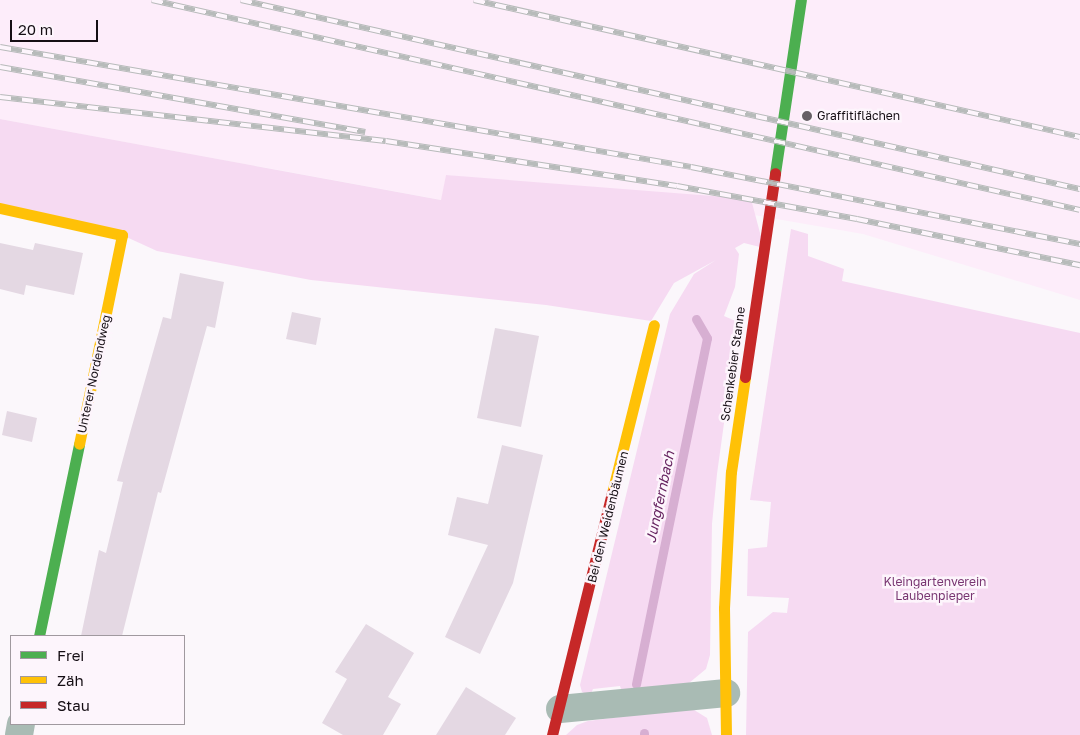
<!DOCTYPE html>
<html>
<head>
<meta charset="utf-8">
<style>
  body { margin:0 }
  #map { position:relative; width:1080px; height:735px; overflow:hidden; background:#fbf7fb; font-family:"Golos Text",sans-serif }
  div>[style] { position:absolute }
  .built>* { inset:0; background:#fdedfa }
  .green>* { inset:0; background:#f6daf2 }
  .stream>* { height:9px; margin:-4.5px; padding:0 4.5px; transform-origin:4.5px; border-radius:4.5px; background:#d7afd2 }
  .building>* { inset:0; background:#e4d8e3 }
  .street>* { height:28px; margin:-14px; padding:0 14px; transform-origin:14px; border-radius:14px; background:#a9bbb4 }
  .fast>* { height:11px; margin:-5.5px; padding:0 5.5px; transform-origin:5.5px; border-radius:5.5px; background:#4caf50 }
  .slow>* { height:11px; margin:-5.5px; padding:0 5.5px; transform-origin:5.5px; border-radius:5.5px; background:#ffc107 }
  .jam>* { height:11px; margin:-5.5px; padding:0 5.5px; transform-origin:5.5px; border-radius:5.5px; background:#c62828 }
  .rail>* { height:5.5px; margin-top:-2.75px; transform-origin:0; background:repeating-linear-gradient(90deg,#fdf5fc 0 11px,#b7bbba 0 22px); box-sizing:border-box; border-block:1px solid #b7bbba }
  .dots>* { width:14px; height:14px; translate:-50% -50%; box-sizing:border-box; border:2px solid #fdf5fc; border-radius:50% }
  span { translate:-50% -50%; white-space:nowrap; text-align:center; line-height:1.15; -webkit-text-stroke:5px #fdf5fc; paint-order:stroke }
  .poi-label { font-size:12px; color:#150e14 }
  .left { translate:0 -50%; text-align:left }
  .street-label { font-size:12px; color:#150e14 }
  .park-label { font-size:12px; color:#783571 }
  .water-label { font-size:14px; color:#672561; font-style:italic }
  .legend { position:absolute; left:10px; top:635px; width:175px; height:90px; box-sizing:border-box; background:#fdf5fc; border:1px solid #a0999f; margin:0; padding:6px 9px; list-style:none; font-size:15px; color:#150e14 }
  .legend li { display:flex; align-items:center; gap:10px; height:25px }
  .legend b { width:25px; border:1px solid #a0999f }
  .scale { position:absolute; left:10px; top:20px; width:88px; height:22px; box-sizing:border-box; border:2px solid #150e14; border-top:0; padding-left:6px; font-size:15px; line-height:18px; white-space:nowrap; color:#150e14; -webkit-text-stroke:4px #fdf5fc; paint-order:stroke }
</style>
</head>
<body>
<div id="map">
  <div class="built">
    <i style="clip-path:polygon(0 0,1080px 0,1080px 300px,863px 234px,667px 200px,446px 175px,442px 200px,0 119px)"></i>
  </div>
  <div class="green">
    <i style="clip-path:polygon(0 119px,441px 200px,446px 175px,751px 199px,764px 248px,744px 243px,735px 248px,739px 254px,735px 287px,724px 316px,738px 322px,717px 474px,712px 524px,710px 655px,706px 669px,689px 683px,622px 692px,620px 686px,593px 689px,590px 696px,582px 692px,580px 685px,670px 314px,694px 274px,716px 260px,674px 283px,651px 321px,546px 305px,311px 280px,157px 251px,122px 235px,0 208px)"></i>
    <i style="clip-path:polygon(791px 229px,808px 234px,808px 256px,844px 269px,842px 281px,1080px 333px,1080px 735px,746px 735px,748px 632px,773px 612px,787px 613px,789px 598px,747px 596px,748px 549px,767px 547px,771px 502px,750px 500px)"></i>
    <i style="clip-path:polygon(691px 708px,707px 718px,712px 735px,566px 735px,577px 725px,588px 721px)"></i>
  </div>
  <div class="stream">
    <i style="left:636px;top:684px;width:353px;rotate:-78.4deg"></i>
    <i style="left:707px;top:338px;width:22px;rotate:-120deg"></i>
    <i style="left:644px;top:735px;width:2px;rotate:-90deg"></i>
  </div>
  <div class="building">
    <i style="clip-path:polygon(0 243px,33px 250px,35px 243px,83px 253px,74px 295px,26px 285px,24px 295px,0 289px)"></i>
    <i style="clip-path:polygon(180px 273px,224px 282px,215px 328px,207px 326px,161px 493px,158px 492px,122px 636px,81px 636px,99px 550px,106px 553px,123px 482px,117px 481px,130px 433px,163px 317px,171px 319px)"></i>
    <i style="clip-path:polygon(292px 312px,321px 318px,316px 345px,286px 339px)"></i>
    <i style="clip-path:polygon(495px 328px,539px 336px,521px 427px,477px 418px)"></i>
    <i style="clip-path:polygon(7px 411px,37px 418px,32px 442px,2px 435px)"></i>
    <i style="clip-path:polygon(502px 445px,543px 455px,513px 583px,480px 654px,445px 637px,488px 545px,448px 535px,457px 497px,488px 504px)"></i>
    <i style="clip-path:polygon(366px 624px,414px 653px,388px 697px,401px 704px,383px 735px,343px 735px,322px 723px,347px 679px,335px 672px)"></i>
    <i style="clip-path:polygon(466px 687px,516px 718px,505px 735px,436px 735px)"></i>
  </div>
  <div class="street">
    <i style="left:560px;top:709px;width:167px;rotate:-5.5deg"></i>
    <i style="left:19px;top:735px;width:11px;rotate:-80deg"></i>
  </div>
  <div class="fast">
    <i style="left:775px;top:173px;width:175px;rotate:-81.5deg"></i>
    <i style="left:39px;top:636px;width:196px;rotate:-78.2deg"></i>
  </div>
  <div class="slow">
    <i style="left:0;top:208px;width:125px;rotate:12.5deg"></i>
    <i style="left:122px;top:235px;width:213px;rotate:101.6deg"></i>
    <i style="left:612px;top:493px;width:173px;rotate:-76deg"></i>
    <i style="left:726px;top:735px;width:127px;rotate:-90.9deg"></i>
    <i style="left:724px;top:608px;width:136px;rotate:-87.1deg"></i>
    <i style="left:731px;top:472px;width:96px;rotate:-81.6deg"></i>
  </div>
  <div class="jam">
    <i style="left:745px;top:377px;width:206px;rotate:-81.6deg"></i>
    <i style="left:552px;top:735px;width:249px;rotate:-76.1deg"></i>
  </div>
  <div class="rail">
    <i style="left:152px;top:0;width:951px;rotate:12.75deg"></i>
    <i style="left:241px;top:0;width:860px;rotate:12.7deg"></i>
    <i style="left:474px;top:0;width:621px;rotate:12.74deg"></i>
    <i style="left:0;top:47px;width:701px;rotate:9.85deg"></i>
    <i style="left:691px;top:167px;width:397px;rotate:11.2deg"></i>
    <i style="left:0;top:67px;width:371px;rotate:10.1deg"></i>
    <i style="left:0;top:97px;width:388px;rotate:6.5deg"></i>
    <i style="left:386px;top:141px;width:294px;rotate:8.8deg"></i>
    <i style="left:677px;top:186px;width:183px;rotate:10.4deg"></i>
    <i style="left:857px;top:219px;width:228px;rotate:11.7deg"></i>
  </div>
  <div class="dots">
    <i style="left:807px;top:116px;background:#666065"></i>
  </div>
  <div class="poi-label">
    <span class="left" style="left:817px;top:116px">Graffitiflächen</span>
  </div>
  <div class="street-label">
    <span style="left:733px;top:364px;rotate:-82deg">Schenkebier Stanne</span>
    <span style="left:94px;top:374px;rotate:-78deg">Unterer Nordendweg</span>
    <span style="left:608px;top:517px;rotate:-76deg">Bei den Weidenbäumen</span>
  </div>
  <div class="park-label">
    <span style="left:935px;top:589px">Kleingartenverein<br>Laubenpieper</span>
  </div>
  <div class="water-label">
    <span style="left:660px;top:497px;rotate:-78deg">Jungfernbach</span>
  </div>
  <ul class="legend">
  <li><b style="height:6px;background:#4caf50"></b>Frei</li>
  <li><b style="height:6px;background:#ffc107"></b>Zäh</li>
  <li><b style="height:6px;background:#c62828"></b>Stau</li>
  </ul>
  <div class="scale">20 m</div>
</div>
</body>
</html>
